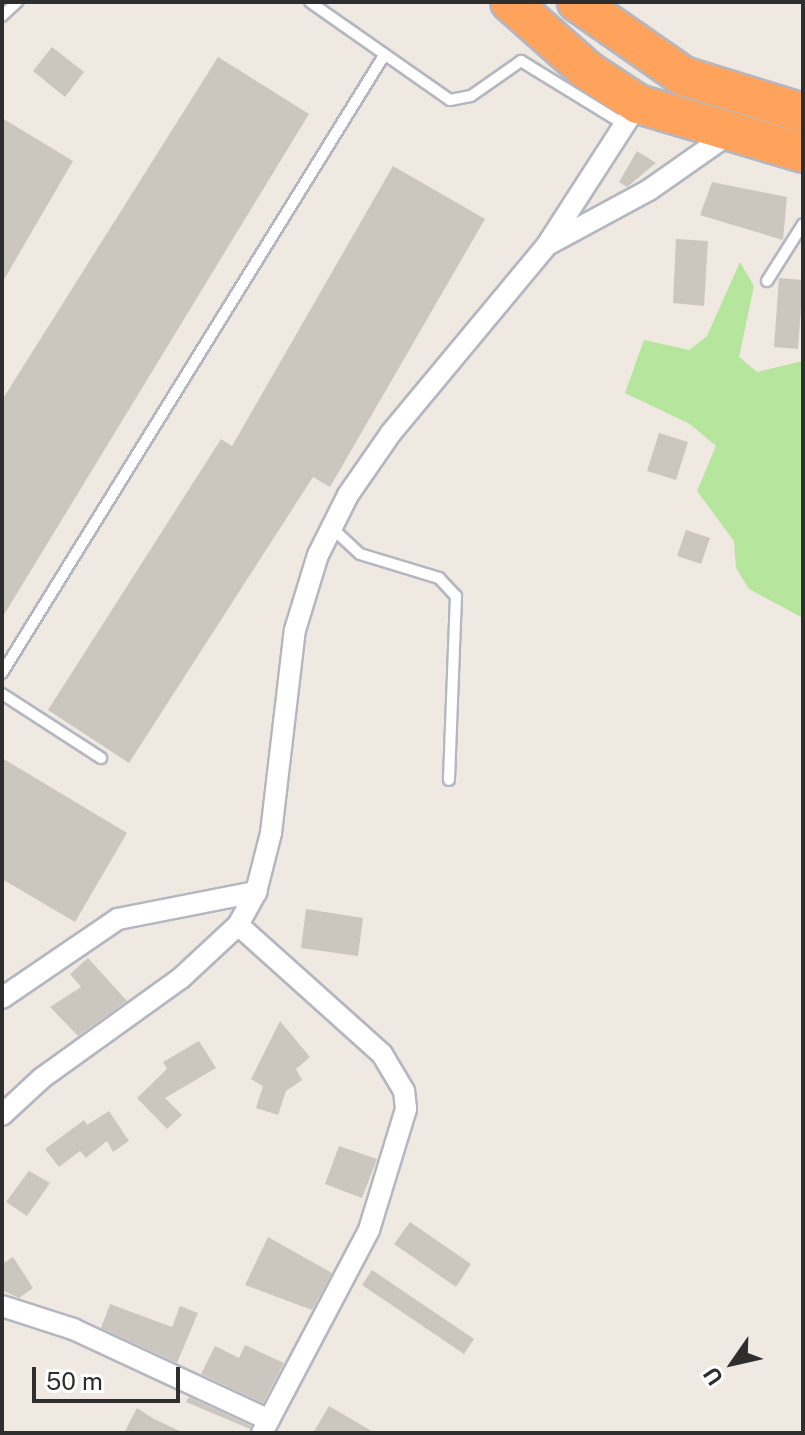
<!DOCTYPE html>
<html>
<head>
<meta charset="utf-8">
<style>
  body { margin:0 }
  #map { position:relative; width:805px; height:1435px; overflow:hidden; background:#efe9e1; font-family:"Public Sans",sans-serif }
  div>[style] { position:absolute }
  .green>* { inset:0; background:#b6e59e }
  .building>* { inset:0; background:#cbc7bf }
  .roads { filter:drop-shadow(2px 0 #b4b7c1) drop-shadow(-2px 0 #b4b7c1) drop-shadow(0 2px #b4b7c1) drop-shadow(0 -2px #b4b7c1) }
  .lane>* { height:10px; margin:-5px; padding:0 5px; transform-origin:5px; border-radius:5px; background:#fff }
  .street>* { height:20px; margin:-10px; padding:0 10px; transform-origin:10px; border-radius:10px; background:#fff }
  .highway>* { height:38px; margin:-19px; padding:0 19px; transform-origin:19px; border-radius:19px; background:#ffa35c }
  span { translate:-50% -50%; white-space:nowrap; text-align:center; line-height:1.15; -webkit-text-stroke:7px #fff; paint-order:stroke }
  .frame { position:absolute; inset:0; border:4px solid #2e2e2e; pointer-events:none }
  .north { position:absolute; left:693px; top:1323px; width:80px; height:80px; -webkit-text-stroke:6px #fff; paint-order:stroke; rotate:236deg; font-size:22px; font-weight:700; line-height:32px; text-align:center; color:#2e2e2e }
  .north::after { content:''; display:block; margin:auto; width:28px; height:36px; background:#2e2e2e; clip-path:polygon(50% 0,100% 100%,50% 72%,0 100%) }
  .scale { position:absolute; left:32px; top:1367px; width:148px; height:36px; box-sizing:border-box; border:4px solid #2e2e2e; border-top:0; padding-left:10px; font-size:24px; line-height:28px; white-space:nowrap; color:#2e2e2e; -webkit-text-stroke:6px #fff; paint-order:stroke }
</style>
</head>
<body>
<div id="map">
  <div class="green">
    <i style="clip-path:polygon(740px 262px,754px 286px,739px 357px,757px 372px,803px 361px,803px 618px,749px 589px,736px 568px,734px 541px,697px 491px,716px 446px,690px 424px,625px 393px,644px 340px,689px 350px,707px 336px)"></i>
  </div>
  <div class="building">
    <i style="clip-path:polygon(52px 47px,84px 72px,65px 97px,33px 71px)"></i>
    <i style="clip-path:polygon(218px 57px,309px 114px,2px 618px,2px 400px)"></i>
    <i style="clip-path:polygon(2px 118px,73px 161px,2px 283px)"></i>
    <i style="clip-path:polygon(637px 151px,656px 163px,627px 187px,619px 182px)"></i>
    <i style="clip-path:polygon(393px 166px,485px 219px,330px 487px,313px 477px,129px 763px,48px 710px,221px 439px,232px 446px)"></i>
    <i style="clip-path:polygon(712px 182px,787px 197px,783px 240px,700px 215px)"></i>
    <i style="clip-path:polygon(676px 239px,708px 241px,704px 306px,673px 303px)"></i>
    <i style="clip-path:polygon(779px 278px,803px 280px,798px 349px,774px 347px)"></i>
    <i style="clip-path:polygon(659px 433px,688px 442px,676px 480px,647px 471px)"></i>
    <i style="clip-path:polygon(686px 530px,710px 538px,701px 564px,677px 556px)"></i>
    <i style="clip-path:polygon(2px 758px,127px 833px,75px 922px,2px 879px)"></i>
    <i style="clip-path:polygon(306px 909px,363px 918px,358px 956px,301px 948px)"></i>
    <i style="clip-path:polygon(88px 958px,127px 1001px,78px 1036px,50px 1007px,81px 987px,70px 974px)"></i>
    <i style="clip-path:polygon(280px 1021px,310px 1057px,296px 1069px,302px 1080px,286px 1091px,278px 1115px,256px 1108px,263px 1086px,251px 1079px)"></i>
    <i style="clip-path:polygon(199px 1041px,216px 1068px,165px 1098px,182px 1115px,167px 1129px,137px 1098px,167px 1069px,163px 1062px)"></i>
    <i style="clip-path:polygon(109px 1111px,129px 1141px,113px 1152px,107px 1141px,86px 1158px,80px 1151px,59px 1167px,45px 1149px,84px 1120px,87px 1125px)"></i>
    <i style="clip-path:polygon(339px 1146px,377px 1159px,362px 1198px,325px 1184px)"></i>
    <i style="clip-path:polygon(29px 1171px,50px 1183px,27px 1216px,6px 1202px)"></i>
    <i style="clip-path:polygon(410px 1222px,471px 1264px,456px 1287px,394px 1244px)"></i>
    <i style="clip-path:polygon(268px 1237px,332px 1273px,312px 1310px,245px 1285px)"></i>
    <i style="clip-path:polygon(13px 1257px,33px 1288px,19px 1298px,2px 1290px,2px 1264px)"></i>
    <i style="clip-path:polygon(372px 1270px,474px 1339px,464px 1354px,362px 1285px)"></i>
    <i style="clip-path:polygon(110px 1304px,172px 1327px,180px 1306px,198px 1313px,177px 1363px,101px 1328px)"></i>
    <i style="clip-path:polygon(245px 1345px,284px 1363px,263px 1403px,201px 1374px,215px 1346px,239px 1358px)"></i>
    <i style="clip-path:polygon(189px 1397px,251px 1426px,250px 1429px,186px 1402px)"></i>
    <i style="clip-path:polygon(329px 1406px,375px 1433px,313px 1433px)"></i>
    <i style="clip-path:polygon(137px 1408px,154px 1419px,184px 1433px,124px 1433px)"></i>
  </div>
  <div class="roads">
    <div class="lane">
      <i style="left:310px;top:2px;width:171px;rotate:35deg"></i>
      <i style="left:450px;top:100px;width:21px;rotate:-11deg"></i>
      <i style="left:471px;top:96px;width:61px;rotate:-35deg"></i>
      <i style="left:521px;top:61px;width:122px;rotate:31.6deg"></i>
      <i style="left:2px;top:16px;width:21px;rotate:-43deg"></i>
      <i style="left:767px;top:281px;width:67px;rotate:-57.7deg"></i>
      <i style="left:332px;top:528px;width:38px;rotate:43deg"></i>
      <i style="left:360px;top:554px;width:83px;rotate:16.9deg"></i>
      <i style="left:439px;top:578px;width:25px;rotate:47deg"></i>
      <i style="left:456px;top:596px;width:184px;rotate:92.2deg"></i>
      <i style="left:2px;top:673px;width:724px;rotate:-58.26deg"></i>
      <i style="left:2px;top:694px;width:118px;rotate:32.9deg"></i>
    </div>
    <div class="street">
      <i style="left:551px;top:243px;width:111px;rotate:-28.4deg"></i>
      <i style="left:649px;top:190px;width:98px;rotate:-35deg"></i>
      <i style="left:2px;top:998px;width:140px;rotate:-34.3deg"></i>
      <i style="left:118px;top:919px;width:141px;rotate:-11.1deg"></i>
      <i style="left:2px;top:1115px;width:54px;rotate:-42.8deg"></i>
      <i style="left:42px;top:1078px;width:171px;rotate:-35.7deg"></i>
      <i style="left:181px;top:978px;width:78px;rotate:-42.9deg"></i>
      <i style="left:2px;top:1306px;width:75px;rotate:17.9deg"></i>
      <i style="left:73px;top:1329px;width:216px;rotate:24.9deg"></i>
      <i style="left:262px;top:1433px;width:229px;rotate:-62.2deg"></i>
      <i style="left:369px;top:1230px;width:127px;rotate:-73deg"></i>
      <i style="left:406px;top:1109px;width:18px;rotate:-96deg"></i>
      <i style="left:404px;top:1091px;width:43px;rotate:-120.7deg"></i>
      <i style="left:382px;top:1054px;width:193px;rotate:-138.1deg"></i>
      <i style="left:238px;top:925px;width:38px;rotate:-61deg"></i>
      <i style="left:256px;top:892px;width:61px;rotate:-75.7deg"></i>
      <i style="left:271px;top:833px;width:204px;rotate:-83.3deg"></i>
      <i style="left:295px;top:630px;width:78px;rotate:-73deg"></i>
      <i style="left:318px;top:555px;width:67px;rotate:-63.4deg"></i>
      <i style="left:348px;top:495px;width:75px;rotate:-55.3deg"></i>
      <i style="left:391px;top:433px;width:244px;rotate:-50.3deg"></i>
      <i style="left:547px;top:245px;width:168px;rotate:-57.2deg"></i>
    </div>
    <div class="highway">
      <i style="left:510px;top:2px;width:104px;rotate:41.5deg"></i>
      <i style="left:588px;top:71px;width:60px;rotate:33.4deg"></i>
      <i style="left:638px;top:104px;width:172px;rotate:16.5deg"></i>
      <i style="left:577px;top:2px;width:129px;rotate:34.9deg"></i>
      <i style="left:683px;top:76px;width:126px;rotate:17.1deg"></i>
    </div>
  </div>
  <div class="frame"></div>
  <div class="north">U</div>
  <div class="scale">50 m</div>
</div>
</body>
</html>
